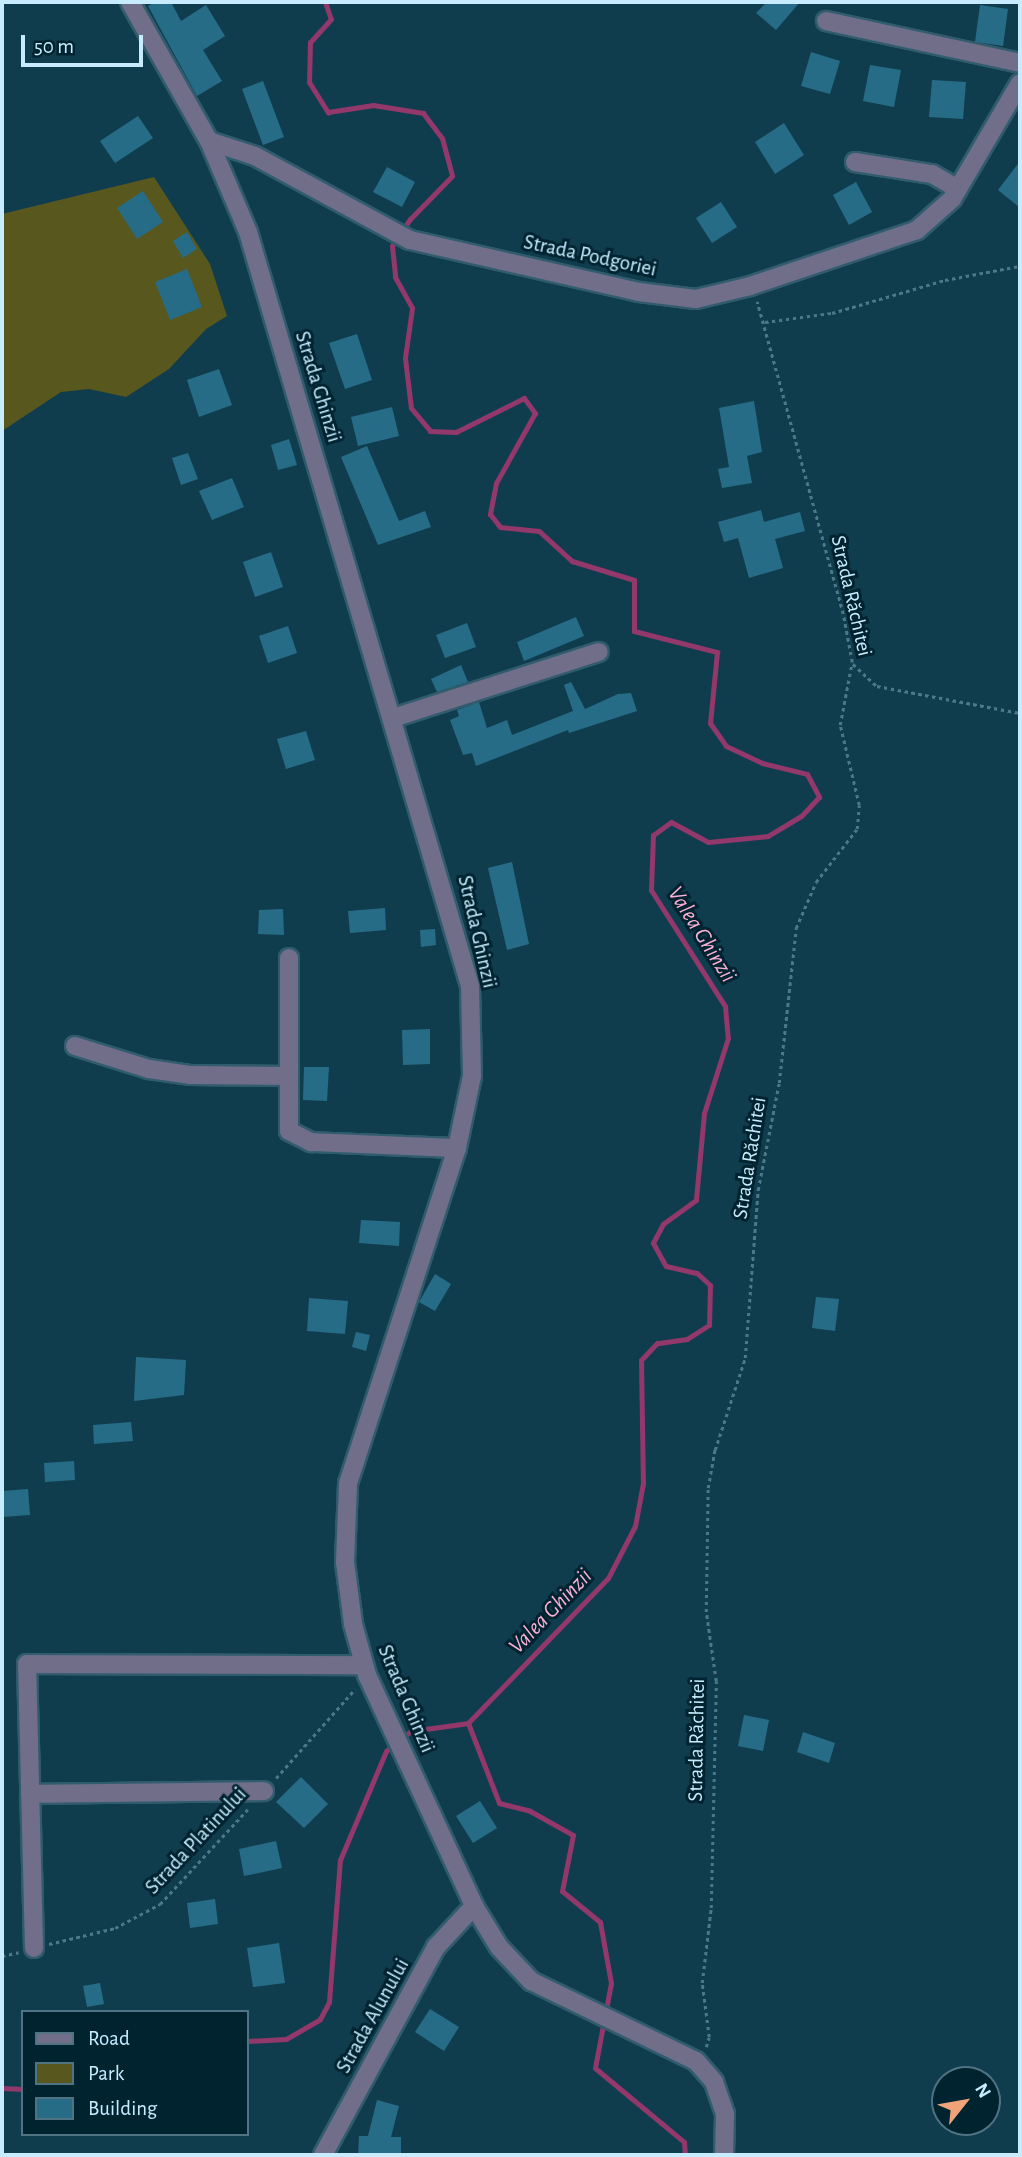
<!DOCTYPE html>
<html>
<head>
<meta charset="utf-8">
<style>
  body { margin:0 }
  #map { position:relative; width:1022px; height:2157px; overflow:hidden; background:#103d4e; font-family:"Alegreya Sans",sans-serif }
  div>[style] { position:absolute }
  .green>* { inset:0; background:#58571e }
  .stream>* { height:5px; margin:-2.5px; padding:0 2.5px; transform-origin:2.5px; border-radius:2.5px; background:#92386b }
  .building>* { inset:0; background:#276c87 }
  .path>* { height:2.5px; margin-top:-1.25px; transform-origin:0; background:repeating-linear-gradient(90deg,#4d7889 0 3.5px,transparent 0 7px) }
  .roads { filter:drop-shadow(2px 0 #315c6e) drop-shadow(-2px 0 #315c6e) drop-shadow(0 2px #315c6e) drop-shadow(0 -2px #315c6e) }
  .minor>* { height:18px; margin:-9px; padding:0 9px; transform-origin:9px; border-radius:9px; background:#706e89 }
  span { translate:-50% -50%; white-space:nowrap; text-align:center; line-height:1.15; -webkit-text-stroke:6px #002330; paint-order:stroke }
  .street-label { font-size:21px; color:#c6ecfe }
  .water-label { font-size:23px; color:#fdb2d7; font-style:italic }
  .frame { position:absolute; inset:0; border:4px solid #c6ecfe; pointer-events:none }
  .legend { position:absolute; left:21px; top:2010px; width:228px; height:126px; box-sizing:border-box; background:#002330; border:2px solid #4f7382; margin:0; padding:9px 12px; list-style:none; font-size:21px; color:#c6ecfe }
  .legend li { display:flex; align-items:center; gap:14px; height:35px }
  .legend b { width:35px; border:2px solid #4f7382 }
  .north { position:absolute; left:931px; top:2066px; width:70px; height:70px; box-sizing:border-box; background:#002330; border:2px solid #4f7382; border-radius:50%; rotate:59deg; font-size:19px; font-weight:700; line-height:28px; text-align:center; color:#c6ecfe }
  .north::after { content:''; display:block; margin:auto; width:24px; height:32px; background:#f0a279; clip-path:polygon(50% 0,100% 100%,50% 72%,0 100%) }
  .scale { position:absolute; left:21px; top:35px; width:122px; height:32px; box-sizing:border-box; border:4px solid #c6ecfe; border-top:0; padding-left:9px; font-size:21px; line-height:24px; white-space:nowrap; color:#c6ecfe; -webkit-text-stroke:5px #002330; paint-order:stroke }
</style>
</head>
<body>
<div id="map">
  <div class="green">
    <i style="clip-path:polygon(154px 177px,210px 264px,227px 316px,206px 329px,169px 369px,126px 397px,89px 389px,61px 392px,2px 431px,2px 214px)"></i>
  </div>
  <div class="stream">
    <i style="left:325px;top:2px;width:18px;rotate:71deg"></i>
    <i style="left:331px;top:19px;width:31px;rotate:132deg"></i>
    <i style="left:310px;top:42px;width:40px;rotate:91.4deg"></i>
    <i style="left:309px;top:82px;width:36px;rotate:58deg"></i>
    <i style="left:328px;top:112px;width:46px;rotate:-8.8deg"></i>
    <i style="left:373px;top:105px;width:51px;rotate:9.1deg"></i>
    <i style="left:423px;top:113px;width:31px;rotate:53deg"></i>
    <i style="left:442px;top:138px;width:39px;rotate:75deg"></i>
    <i style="left:452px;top:176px;width:60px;rotate:134.3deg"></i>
    <i style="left:410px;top:219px;width:32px;rotate:124deg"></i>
    <i style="left:392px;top:246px;width:31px;rotate:84deg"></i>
    <i style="left:395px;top:277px;width:35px;rotate:61deg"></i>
    <i style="left:412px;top:308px;width:50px;rotate:98deg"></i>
    <i style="left:405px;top:358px;width:50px;rotate:83.2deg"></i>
    <i style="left:411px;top:408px;width:30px;rotate:50deg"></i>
    <i style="left:430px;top:431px;width:26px;rotate:2deg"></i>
    <i style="left:456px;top:432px;width:76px;rotate:-26.6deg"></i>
    <i style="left:524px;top:398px;width:19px;rotate:54deg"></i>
    <i style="left:535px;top:413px;width:80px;rotate:119.1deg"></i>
    <i style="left:496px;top:483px;width:32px;rotate:101deg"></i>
    <i style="left:490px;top:514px;width:16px;rotate:52deg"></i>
    <i style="left:500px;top:527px;width:39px;rotate:6deg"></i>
    <i style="left:539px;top:531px;width:45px;rotate:42.3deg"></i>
    <i style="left:572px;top:561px;width:65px;rotate:17deg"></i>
    <i style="left:634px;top:580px;width:51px;rotate:90deg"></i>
    <i style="left:634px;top:631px;width:86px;rotate:14.2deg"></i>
    <i style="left:717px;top:652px;width:71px;rotate:95.6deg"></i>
    <i style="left:710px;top:723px;width:28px;rotate:55deg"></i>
    <i style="left:726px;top:746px;width:40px;rotate:25deg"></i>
    <i style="left:762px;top:763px;width:46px;rotate:13.7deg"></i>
    <i style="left:807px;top:774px;width:26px;rotate:62deg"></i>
    <i style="left:819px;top:797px;width:26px;rotate:133deg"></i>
    <i style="left:801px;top:816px;width:39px;rotate:149deg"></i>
    <i style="left:768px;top:836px;width:60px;rotate:174.3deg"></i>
    <i style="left:708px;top:842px;width:42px;rotate:-151.6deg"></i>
    <i style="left:671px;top:822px;width:22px;rotate:144deg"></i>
    <i style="left:653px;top:835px;width:55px;rotate:92.1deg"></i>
    <i style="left:651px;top:890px;width:138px;rotate:57.5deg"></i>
    <i style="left:725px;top:1006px;width:32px;rotate:85deg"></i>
    <i style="left:728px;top:1038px;width:79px;rotate:107.7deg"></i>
    <i style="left:704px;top:1113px;width:87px;rotate:95.3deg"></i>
    <i style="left:696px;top:1200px;width:41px;rotate:144deg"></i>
    <i style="left:663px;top:1224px;width:21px;rotate:118deg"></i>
    <i style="left:653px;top:1243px;width:26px;rotate:61deg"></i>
    <i style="left:666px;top:1266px;width:32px;rotate:13deg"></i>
    <i style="left:697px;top:1273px;width:18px;rotate:43deg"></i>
    <i style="left:710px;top:1285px;width:40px;rotate:91.4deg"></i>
    <i style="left:709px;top:1325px;width:26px;rotate:148deg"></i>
    <i style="left:687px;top:1339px;width:30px;rotate:172deg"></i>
    <i style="left:657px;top:1343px;width:23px;rotate:133deg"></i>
    <i style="left:641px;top:1360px;width:123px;rotate:89.1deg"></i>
    <i style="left:643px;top:1483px;width:44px;rotate:100.5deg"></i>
    <i style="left:635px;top:1526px;width:59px;rotate:117.4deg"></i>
    <i style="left:608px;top:1578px;width:202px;rotate:134deg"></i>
    <i style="left:468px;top:1723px;width:86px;rotate:68.8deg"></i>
    <i style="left:499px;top:1803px;width:32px;rotate:14deg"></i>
    <i style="left:530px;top:1811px;width:49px;rotate:29.2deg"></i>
    <i style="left:573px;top:1835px;width:57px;rotate:101.1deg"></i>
    <i style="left:562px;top:1891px;width:49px;rotate:39.2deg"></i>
    <i style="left:600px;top:1922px;width:62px;rotate:79.8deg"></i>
    <i style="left:611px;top:1983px;width:86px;rotate:100.7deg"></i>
    <i style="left:595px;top:2068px;width:116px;rotate:39.7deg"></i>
    <i style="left:684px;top:2142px;width:13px;rotate:86deg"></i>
    <i style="left:247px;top:2041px;width:39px;rotate:-3deg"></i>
    <i style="left:286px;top:2039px;width:39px;rotate:-30deg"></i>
    <i style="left:320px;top:2019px;width:19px;rotate:-62deg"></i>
    <i style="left:329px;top:2002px;width:142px;rotate:-85.6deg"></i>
    <i style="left:340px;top:1860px;width:118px;rotate:-67.1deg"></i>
    <i style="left:386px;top:1751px;width:32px;rotate:-39deg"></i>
    <i style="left:411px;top:1731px;width:58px;rotate:-8deg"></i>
    <i style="left:2px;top:2088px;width:21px;rotate:3deg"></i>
  </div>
  <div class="building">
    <i style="clip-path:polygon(155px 2px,171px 2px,181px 21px,206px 5px,225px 36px,203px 50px,222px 81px,197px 96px,148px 6px)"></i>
    <i style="clip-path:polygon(767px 2px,800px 2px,776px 30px,756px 13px)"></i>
    <i style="clip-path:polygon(980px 5px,1008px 9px,1003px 46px,975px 42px)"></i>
    <i style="clip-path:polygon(811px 52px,840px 61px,830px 94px,801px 86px)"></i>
    <i style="clip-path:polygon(870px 65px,901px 70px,894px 107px,863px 101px)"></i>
    <i style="clip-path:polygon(932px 80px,966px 82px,963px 119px,929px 117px)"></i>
    <i style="clip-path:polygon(263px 81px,284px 137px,263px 145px,242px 89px)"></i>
    <i style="clip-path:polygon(138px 116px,153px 138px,115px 163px,100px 141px)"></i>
    <i style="clip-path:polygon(784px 123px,804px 155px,775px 174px,755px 142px)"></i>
    <i style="clip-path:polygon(1020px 161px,1020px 208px,998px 190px)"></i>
    <i style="clip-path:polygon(387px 167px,415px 182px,402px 207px,373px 192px)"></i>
    <i style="clip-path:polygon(856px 182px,872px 212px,849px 225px,833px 195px)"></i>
    <i style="clip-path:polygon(143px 191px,163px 222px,137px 239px,117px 208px)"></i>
    <i style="clip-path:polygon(721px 202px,737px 227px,712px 243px,696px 218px)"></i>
    <i style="clip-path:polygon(187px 232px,197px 249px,183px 258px,173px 241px)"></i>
    <i style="clip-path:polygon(187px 269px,202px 307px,170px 320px,155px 282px)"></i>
    <i style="clip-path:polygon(357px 334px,372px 380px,345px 389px,329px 343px)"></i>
    <i style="clip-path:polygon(219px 369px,232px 405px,199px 417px,187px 380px)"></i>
    <i style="clip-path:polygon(754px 401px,762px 452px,747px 456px,752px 483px,722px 488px,718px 469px,729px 467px,719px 408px)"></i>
    <i style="clip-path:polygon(392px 407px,399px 436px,358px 446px,351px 417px)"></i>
    <i style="clip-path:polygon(289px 439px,297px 465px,278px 470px,271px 445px)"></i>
    <i style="clip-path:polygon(367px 446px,399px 521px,425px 511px,431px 527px,378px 545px,341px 457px)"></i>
    <i style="clip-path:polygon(188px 453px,198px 479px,181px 485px,172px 458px)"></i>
    <i style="clip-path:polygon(232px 478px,244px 507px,212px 520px,199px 491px)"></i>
    <i style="clip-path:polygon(761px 510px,764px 522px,800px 512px,805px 531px,775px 539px,783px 568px,749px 578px,738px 538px,724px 542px,718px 522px)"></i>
    <i style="clip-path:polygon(271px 552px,283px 587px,255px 597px,243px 562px)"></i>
    <i style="clip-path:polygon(576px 617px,584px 636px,524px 661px,517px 642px)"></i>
    <i style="clip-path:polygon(467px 623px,476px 647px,445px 658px,436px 635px)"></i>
    <i style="clip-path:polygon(288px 626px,297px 653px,268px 663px,259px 636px)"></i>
    <i style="clip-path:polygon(461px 665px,468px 682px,437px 692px,431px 679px)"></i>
    <i style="clip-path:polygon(571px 682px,585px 709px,618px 694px,631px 693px,637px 711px,569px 733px,568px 730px,476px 766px,472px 753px,463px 755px,450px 720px,459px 716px,457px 710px,479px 702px,487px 728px,507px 720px,512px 735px,573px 711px,564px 685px)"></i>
    <i style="clip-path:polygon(306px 731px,315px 760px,286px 769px,277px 739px)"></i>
    <i style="clip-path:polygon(512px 862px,529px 944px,507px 950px,488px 868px)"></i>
    <i style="clip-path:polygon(385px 908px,386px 930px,350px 933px,348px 911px)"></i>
    <i style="clip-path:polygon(283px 909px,284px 935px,258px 934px,259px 910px)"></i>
    <i style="clip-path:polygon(435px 929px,436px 945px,421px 947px,420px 930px)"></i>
    <i style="clip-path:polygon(430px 1029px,430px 1064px,403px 1065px,402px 1030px)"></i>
    <i style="clip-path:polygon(304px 1067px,329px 1067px,327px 1101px,303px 1100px)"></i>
    <i style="clip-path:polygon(361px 1220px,400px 1222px,399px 1246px,359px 1243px)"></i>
    <i style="clip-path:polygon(435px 1274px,451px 1284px,435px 1311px,419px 1302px)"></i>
    <i style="clip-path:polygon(816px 1297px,839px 1299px,835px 1331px,812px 1328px)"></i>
    <i style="clip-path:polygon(309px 1298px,348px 1301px,345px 1334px,307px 1331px)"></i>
    <i style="clip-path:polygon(356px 1332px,370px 1335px,366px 1351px,352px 1347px)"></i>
    <i style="clip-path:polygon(136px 1357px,186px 1360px,184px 1395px,134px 1401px)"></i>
    <i style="clip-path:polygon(131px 1422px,133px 1441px,94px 1444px,93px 1425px)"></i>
    <i style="clip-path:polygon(74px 1461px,75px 1480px,45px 1482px,44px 1463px)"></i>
    <i style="clip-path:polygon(28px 1489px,30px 1515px,2px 1517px,2px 1491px)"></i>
    <i style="clip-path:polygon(744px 1715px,769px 1720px,763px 1751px,738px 1746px)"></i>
    <i style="clip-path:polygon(803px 1732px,835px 1743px,829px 1763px,797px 1752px)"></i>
    <i style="clip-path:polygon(301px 1777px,328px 1804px,304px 1828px,276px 1802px)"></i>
    <i style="clip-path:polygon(480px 1801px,497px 1828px,473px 1843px,456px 1816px)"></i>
    <i style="clip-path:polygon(276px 1841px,282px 1868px,244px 1876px,239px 1849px)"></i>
    <i style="clip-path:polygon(215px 1899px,218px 1924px,190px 1928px,187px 1903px)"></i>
    <i style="clip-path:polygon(279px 1943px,285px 1983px,253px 1987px,247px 1948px)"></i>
    <i style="clip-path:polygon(100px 1983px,104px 2004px,87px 2007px,83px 1986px)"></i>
    <i style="clip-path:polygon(430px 2009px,459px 2027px,444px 2051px,415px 2032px)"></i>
    <i style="clip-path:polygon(377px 2100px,399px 2106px,391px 2137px,401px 2137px,401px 2155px,358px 2155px,359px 2136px,368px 2136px)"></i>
  </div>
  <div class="path">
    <i style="left:765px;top:322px;width:68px;rotate:-7.7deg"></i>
    <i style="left:832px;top:313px;width:118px;rotate:-16.3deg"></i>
    <i style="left:945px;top:280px;width:76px;rotate:-10.6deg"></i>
    <i style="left:853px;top:664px;width:33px;rotate:43deg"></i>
    <i style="left:877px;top:686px;width:146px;rotate:10.7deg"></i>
    <i style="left:276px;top:1778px;width:119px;rotate:-48.4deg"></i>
    <i style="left:49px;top:1944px;width:68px;rotate:-13.6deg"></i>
    <i style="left:115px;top:1928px;width:51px;rotate:-28.1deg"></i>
    <i style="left:160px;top:1904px;width:129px;rotate:-47.2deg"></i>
    <i style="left:2px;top:1956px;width:17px;rotate:-13deg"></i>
    <i style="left:706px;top:2047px;width:10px;rotate:-73deg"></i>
    <i style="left:709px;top:2037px;width:54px;rotate:-97.4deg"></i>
    <i style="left:702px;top:1983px;width:76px;rotate:-83.2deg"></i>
    <i style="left:711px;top:1908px;width:227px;rotate:-88.7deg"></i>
    <i style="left:716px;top:1681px;width:70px;rotate:-98.2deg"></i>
    <i style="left:706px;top:1612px;width:124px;rotate:-89.1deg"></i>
    <i style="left:708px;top:1488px;width:39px;rotate:-80deg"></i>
    <i style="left:715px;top:1450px;width:97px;rotate:-71.9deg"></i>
    <i style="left:745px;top:1358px;width:169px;rotate:-85.6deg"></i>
    <i style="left:758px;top:1190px;width:109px;rotate:-78.9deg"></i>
    <i style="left:779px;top:1083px;width:156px;rotate:-83.7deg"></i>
    <i style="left:796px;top:928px;width:50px;rotate:-66.5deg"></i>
    <i style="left:816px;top:882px;width:67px;rotate:-52.3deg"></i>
    <i style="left:857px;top:829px;width:24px;rotate:-85deg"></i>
    <i style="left:859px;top:805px;width:82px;rotate:-103.4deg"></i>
    <i style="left:840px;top:725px;width:64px;rotate:-79.2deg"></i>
    <i style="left:852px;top:662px;width:49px;rotate:-100.6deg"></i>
    <i style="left:843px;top:614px;width:324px;rotate:-105.4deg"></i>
  </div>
  <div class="roads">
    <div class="minor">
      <i style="left:130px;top:2px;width:160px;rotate:60.4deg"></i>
      <i style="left:209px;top:141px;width:99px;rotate:66.8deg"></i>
      <i style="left:248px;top:232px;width:786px;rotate:73.59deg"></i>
      <i style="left:470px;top:986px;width:90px;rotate:88.7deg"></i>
      <i style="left:472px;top:1076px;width:74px;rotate:101.8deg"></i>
      <i style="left:457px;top:1148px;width:353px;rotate:108deg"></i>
      <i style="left:348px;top:1484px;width:78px;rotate:92.2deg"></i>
      <i style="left:345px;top:1562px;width:63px;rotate:82.6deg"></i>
      <i style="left:353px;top:1624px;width:53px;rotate:74.6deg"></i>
      <i style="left:367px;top:1675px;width:255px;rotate:65.1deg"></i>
      <i style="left:474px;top:1906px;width:48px;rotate:58.6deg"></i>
      <i style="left:499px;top:1947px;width:47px;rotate:46.7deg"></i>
      <i style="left:531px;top:1981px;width:183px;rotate:25.9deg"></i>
      <i style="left:696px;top:2061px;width:28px;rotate:49deg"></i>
      <i style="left:714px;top:2082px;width:34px;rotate:71deg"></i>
      <i style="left:725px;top:2114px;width:41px;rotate:91.4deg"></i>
      <i style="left:826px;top:21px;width:198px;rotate:12.2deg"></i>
      <i style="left:209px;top:141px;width:48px;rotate:18.1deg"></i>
      <i style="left:255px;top:156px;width:176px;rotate:28.5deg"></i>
      <i style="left:410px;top:240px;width:235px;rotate:12.8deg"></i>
      <i style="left:639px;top:292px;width:57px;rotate:7deg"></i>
      <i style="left:696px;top:299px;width:56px;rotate:-13.5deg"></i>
      <i style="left:750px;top:286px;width:176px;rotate:-18.5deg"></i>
      <i style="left:917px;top:230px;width:47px;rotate:-41.5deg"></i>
      <i style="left:952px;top:199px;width:134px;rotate:-59.6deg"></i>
      <i style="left:855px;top:162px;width:78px;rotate:8.9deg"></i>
      <i style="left:932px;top:174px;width:30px;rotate:30deg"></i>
      <i style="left:393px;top:718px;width:216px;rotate:-17.8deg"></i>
      <i style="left:289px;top:958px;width:173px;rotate:90deg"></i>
      <i style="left:289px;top:1131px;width:25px;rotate:27deg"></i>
      <i style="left:311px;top:1142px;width:146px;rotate:2.4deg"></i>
      <i style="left:75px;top:1046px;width:77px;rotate:17.3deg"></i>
      <i style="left:149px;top:1069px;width:41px;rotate:8.3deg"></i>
      <i style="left:190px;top:1075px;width:99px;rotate:0.6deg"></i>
      <i style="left:30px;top:1794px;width:234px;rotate:-0.7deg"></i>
      <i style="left:34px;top:1948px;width:284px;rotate:-91.4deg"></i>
      <i style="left:27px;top:1664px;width:337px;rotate:0.2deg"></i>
      <i style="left:323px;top:2155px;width:237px;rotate:-61.5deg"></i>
      <i style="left:436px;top:1947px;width:56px;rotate:-47.2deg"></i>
    </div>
  </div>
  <div class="street-label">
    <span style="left:590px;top:256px;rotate:12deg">Strada Podgoriei</span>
    <span style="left:318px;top:387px;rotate:73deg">Strada Ghinzii</span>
    <span style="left:851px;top:596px;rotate:77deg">Strada Răchitei</span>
    <span style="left:477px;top:932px;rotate:77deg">Strada Ghinzii</span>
    <span style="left:750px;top:1158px;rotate:-81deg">Strada Răchitei</span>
    <span style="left:406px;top:1699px;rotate:67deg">Strada Ghinzii</span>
    <span style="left:697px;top:1740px;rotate:-89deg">Strada Răchitei</span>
    <span style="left:196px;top:1841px;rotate:-47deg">Strada Platinului</span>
    <span style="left:373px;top:2016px;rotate:-61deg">Strada Alunului</span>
  </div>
  <div class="water-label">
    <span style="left:701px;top:935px;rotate:58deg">Valea Ghinzii</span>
    <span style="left:551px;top:1612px;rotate:-46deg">Valea Ghinzii</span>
  </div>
  <div class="frame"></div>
  <ul class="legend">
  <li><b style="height:9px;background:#706e89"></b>Road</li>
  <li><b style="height:19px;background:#58571e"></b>Park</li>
  <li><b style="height:19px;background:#276c87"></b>Building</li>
  </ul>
  <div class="north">N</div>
  <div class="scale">50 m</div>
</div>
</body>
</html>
